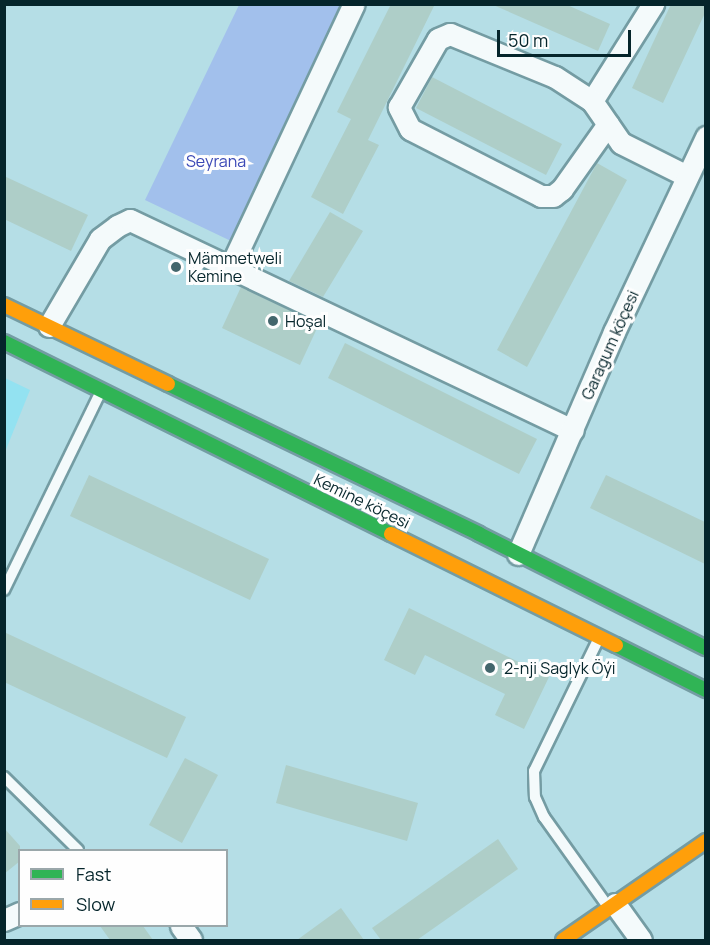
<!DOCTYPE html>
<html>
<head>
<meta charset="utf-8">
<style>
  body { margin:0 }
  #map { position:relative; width:710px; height:945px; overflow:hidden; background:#b5dee6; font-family:Manrope,sans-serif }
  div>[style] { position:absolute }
  .built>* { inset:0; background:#93e2f1 }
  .green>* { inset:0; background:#a2c0ec }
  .building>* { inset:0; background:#aecec8 }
  .roads { filter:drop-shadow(2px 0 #749ca3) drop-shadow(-2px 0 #749ca3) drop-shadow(0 2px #749ca3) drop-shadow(0 -2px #749ca3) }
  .lane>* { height:10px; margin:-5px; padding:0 5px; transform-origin:5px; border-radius:5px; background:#f4fafb }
  .street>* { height:21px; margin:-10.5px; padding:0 10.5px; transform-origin:10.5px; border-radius:10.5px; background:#f4fafb }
  .fast>* { height:14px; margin:-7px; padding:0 7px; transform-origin:7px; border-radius:7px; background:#30b455 }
  .slow>* { height:14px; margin:-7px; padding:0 7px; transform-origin:7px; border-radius:7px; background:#ff9f0a }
  .dots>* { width:16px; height:16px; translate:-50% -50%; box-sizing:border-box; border:3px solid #fefefe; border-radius:50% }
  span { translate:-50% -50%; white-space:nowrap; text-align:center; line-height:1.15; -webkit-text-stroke:6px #fefefe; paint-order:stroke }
  .park-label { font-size:16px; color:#3a48b6 }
  .poi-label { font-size:16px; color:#05252b }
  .left { translate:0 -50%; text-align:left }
  .street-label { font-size:16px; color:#05252b }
  .frame { position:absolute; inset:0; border:6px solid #05252b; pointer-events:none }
  .legend { position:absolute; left:18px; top:849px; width:210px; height:78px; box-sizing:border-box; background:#fefefe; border:2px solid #9aa7aa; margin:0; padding:8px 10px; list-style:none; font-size:18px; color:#05252b }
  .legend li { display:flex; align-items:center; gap:12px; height:30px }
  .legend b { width:30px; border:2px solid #9aa7aa }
  .scale { position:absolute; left:497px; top:30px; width:134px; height:27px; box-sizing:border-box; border:3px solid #05252b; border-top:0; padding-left:8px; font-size:18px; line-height:21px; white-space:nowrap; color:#05252b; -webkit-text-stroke:4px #fefefe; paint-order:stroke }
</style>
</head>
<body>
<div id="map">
  <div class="built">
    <i style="clip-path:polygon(5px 378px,30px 390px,5px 452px)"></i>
  </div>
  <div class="green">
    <i style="clip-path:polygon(239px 5px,341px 5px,231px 241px,145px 200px)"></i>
  </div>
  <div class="building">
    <i style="clip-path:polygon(391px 4px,435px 4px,368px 140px,379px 145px,343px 214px,311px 197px,351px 119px,337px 112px)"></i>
    <i style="clip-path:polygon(491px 4px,565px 4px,610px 24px,598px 51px)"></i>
    <i style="clip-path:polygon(671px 4px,705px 4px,705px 13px,663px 103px,632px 88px)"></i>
    <i style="clip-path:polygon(432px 77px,562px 144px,546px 175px,416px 108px)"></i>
    <i style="clip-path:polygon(597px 163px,627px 180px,527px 367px,497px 350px)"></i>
    <i style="clip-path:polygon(4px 176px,88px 215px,71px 251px,4px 219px)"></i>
    <i style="clip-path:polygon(330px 212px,363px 231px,323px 297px,289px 281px)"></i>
    <i style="clip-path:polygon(241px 287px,319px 324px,300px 365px,222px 328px)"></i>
    <i style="clip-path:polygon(345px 343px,537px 439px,519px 474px,328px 378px)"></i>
    <i style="clip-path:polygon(89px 475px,269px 559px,250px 600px,70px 516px)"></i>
    <i style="clip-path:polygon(606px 475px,705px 522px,705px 564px,590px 508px)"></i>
    <i style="clip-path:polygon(409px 608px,549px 677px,524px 729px,495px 715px,505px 694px,425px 655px,415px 675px,384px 660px)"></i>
    <i style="clip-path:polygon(4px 632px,186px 717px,167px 758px,4px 682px)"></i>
    <i style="clip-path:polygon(185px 758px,218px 775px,182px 843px,149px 825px)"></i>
    <i style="clip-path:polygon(286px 765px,418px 803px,407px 841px,276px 803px)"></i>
    <i style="clip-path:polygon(4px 828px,20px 846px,20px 861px,4px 874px)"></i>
    <i style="clip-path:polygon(498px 839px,518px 869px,417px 940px,381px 940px,372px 928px)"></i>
    <i style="clip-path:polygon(341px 908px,364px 940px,297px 940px)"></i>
    <i style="clip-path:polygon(100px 926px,143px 926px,153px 940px,110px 940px)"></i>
  </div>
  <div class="roads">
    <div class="lane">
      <i style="left:4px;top:590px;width:219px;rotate:-64deg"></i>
      <i style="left:598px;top:640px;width:146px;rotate:116deg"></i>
      <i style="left:534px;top:771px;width:26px;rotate:88deg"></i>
      <i style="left:535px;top:797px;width:22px;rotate:66deg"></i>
      <i style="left:544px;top:817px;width:112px;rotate:54.5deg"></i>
      <i style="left:4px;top:777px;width:104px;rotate:44.6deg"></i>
    </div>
    <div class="street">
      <i style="left:592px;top:101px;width:115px;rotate:-57.8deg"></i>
      <i style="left:608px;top:124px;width:80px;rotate:125.3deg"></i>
      <i style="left:562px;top:189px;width:11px;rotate:142deg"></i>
      <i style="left:553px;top:196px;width:12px;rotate:180deg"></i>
      <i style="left:541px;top:196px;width:147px;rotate:-152.9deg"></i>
      <i style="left:410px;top:129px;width:25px;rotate:-117deg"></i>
      <i style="left:399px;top:107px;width:78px;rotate:-60.2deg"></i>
      <i style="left:438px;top:39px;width:13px;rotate:-23deg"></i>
      <i style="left:450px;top:34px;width:113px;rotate:22.3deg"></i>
      <i style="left:555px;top:77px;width:44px;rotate:33deg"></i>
      <i style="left:592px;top:101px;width:51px;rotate:55.4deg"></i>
      <i style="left:621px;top:143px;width:74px;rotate:26.6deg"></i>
      <i style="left:231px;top:266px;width:289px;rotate:-64.9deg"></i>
      <i style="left:49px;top:326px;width:101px;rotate:-59.6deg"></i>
      <i style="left:100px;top:239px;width:21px;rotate:-37deg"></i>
      <i style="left:117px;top:226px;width:14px;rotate:-25deg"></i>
      <i style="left:130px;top:220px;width:490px;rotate:25.4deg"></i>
      <i style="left:518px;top:554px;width:242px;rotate:-66.6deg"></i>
      <i style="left:614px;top:332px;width:216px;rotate:-64.7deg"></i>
      <i style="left:615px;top:904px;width:44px;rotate:54.2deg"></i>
      <i style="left:4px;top:920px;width:17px;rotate:-24deg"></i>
      <i style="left:181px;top:926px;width:17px;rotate:54deg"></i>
    </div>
    <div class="fast">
      <i style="left:4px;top:342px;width:432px;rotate:26.4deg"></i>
      <i style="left:168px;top:384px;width:345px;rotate:25.7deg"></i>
      <i style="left:479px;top:534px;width:254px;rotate:26.7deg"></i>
      <i style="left:616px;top:645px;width:101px;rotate:26.6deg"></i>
    </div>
    <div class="slow">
      <i style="left:4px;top:305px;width:182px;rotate:25.7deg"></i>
      <i style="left:391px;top:534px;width:251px;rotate:26.3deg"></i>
      <i style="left:563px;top:940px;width:174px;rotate:-34.7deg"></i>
    </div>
  </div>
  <div class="dots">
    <i style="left:176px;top:267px;background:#43666c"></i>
    <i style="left:273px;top:321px;background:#43666c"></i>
    <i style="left:490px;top:668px;background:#43666c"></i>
  </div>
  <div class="park-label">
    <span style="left:216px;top:161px">Seyrana</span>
  </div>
  <div class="poi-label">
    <span class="left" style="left:188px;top:267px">Mämmetweli<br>Kemine</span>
    <span class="left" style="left:285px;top:321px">Hoşal</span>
    <span class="left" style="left:504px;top:668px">2-nji Saglyk Öýi</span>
  </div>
  <div class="street-label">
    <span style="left:610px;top:345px;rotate:-66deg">Garagum köçesi</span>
    <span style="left:362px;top:501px;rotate:26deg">Kemine köçesi</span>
  </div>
  <div class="frame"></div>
  <ul class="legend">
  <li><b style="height:8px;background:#30b455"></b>Fast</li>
  <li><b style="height:8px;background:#ff9f0a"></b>Slow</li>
  </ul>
  <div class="scale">50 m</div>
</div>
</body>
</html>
